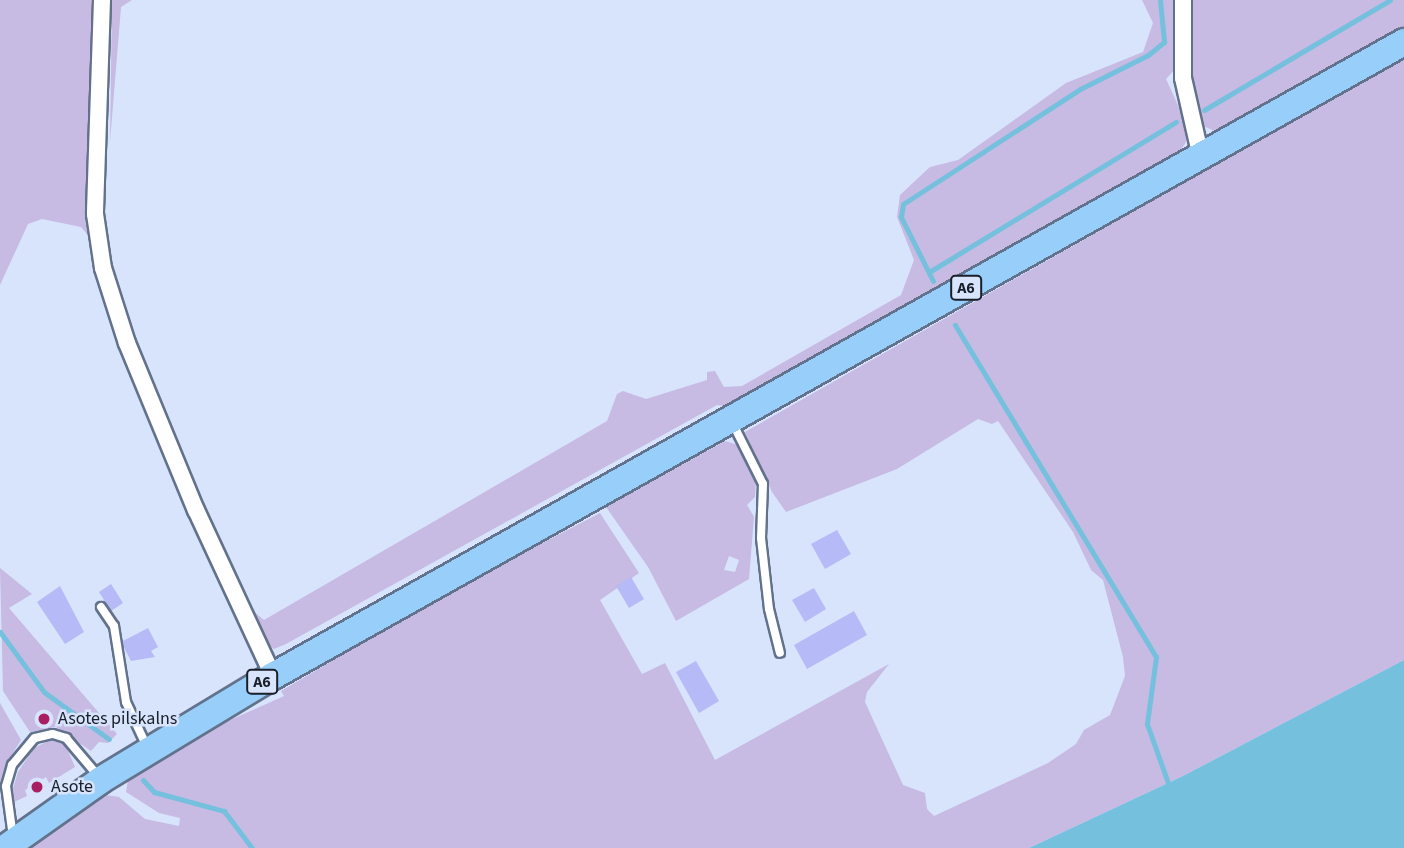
<!DOCTYPE html>
<html>
<head>
<meta charset="utf-8">
<style>
  body { margin:0 }
  #map { position:relative; width:1404px; height:848px; overflow:hidden; background:#d7e4fc; font-family:"Source Sans 3",sans-serif }
  div>[style] { position:absolute }
  .green>* { inset:0; background:#c7bae3 }
  .water>* { inset:0; background:#75c1dd }
  .stream>* { height:5px; margin:-2.5px; padding:0 2.5px; transform-origin:2.5px; border-radius:2.5px; background:#75c1dd }
  .building>* { inset:0; background:#b6baf7 }
  .roads { filter:drop-shadow(2px 0 #63728c) drop-shadow(-2px 0 #63728c) drop-shadow(0 2px #63728c) drop-shadow(0 -2px #63728c) }
  .service>* { height:8px; margin:-4px; padding:0 4px; transform-origin:4px; border-radius:4px; background:#fff }
  .minor>* { height:16px; margin:-8px; padding:0 8px; transform-origin:8px; border-radius:8px; background:#fff }
  .trunk>* { height:26px; margin:-13px; padding:0 13px; transform-origin:13px; border-radius:13px; background:#98cffa }
  .dots>* { width:19px; height:19px; translate:-50% -50%; box-sizing:border-box; border:4px solid #d7e4fc; border-radius:50% }
  span { translate:-50% -50%; white-space:nowrap; text-align:center; line-height:1.15; -webkit-text-stroke:5px #d7e4fc; paint-order:stroke }
  .shield-label span { padding:2px 5px; background:#d7e4fc; border:2px solid; border-radius:5px; -webkit-text-stroke-width:0 }
  .shield-label { font-size:16px; color:#191f2a; font-weight:700 }
  .poi-label { font-size:18px; color:#191f2a }
  .left { translate:0 -50%; text-align:left }
</style>
</head>
<body>
<div id="map">
  <div class="green">
    <i style="clip-path:polygon(0 0,97px 0,91px 239px,81px 227px,42px 219px,28px 224px,0 285px)"></i>
    <i style="clip-path:polygon(112px 0,132px 0,121px 7px,110px 142px)"></i>
    <i style="clip-path:polygon(1142px 0,1174px 0,1176px 68px,1166px 79px,1187px 125px,1186px 142px,1178px 154px,733px 407px,717px 405px,286px 644px,274px 649px,265px 643px,252px 610px,264px 620px,607px 421px,617px 394px,623px 391px,646px 399px,707px 380px,707px 372px,715px 371px,724px 387px,742px 386px,901px 295px,914px 260px,897px 217px,900px 195px,930px 167px,958px 160px,1066px 83px,1143px 52px,1153px 23px)"></i>
    <i style="clip-path:polygon(1189px 0,1404px 0,1404px 27px,1217px 132px,1203px 126px,1198px 118px,1189px 77px)"></i>
    <i style="clip-path:polygon(1404px 58px,1404px 660px,1183px 776px,1029px 848px,29px 848px,106px 795px,119px 797px,145px 819px,179px 826px,180px 818px,159px 813px,126px 792px,128px 780px,206px 731px,284px 696px,281px 691px,447px 593px,600px 513px,639px 573px,600px 600px,642px 674px,665px 663px,715px 760px,889px 664px,867px 692px,865px 702px,903px 785px,925px 793px,927px 809px,934px 816px,1048px 763px,1076px 744px,1084px 730px,1110px 715px,1125px 676px,1123px 657px,1103px 580px,1091px 570px,1073px 532px,998px 421px,992px 424px,978px 419px,897px 469px,786px 512px,772px 492px,745px 432px)"></i>
    <i style="clip-path:polygon(evenodd,725px 441px,738px 445px,756px 482px,755px 497px,747px 505px,754px 517px,749px 579px,676px 621px,648px 567px,606px 507px,725px 441px,729px 556px,739px 560px,735px 572px,724px 570px,729px 556px)"></i>
    <i style="clip-path:polygon(0 568px,32px 594px,9px 608px,117px 734px,108px 743px,99px 742px,91px 751px,56px 727px,30px 732px,3px 691px)"></i>
    <i style="clip-path:polygon(0 703px,21px 740px,7px 762px,0 785px)"></i>
    <i style="clip-path:polygon(50px 740px,65px 744px,75px 767px,49px 783px,46px 777px,25px 790px,27px 796px,14px 802px,11px 795px,18px 772px,34px 748px)"></i>
  </div>
  <div class="water">
    <i style="clip-path:polygon(1404px 660px,1404px 848px,1029px 848px,1183px 776px)"></i>
  </div>
  <div class="stream">
    <i style="left:1204px;top:110px;width:216px;rotate:-30.6deg"></i>
    <i style="left:929px;top:272px;width:289px;rotate:-31.3deg"></i>
    <i style="left:933px;top:281px;width:72px;rotate:-116.6deg"></i>
    <i style="left:901px;top:217px;width:13px;rotate:-81deg"></i>
    <i style="left:903px;top:204px;width:211px;rotate:-33deg"></i>
    <i style="left:1080px;top:89px;width:76px;rotate:-26.6deg"></i>
    <i style="left:1148px;top:55px;width:21px;rotate:-39deg"></i>
    <i style="left:1164px;top:42px;width:42px;rotate:-95.4deg"></i>
    <i style="left:955px;top:325px;width:388px;rotate:58.8deg"></i>
    <i style="left:1156px;top:657px;width:68px;rotate:97.7deg"></i>
    <i style="left:1147px;top:724px;width:63px;rotate:70.4deg"></i>
    <i style="left:0;top:632px;width:74px;rotate:53.7deg"></i>
    <i style="left:44px;top:692px;width:80px;rotate:35.9deg"></i>
    <i style="left:143px;top:780px;width:16px;rotate:47deg"></i>
    <i style="left:154px;top:792px;width:73px;rotate:15.2deg"></i>
    <i style="left:224px;top:811px;width:46px;rotate:52.9deg"></i>
  </div>
  <div class="building">
    <i style="clip-path:polygon(837px 530px,851px 554px,825px 569px,811px 544px)"></i>
    <i style="clip-path:polygon(631px 577px,644px 599px,629px 608px,616px 586px)"></i>
    <i style="clip-path:polygon(111px 584px,123px 603px,111px 611px,99px 592px)"></i>
    <i style="clip-path:polygon(60px 586px,84px 632px,65px 644px,37px 602px)"></i>
    <i style="clip-path:polygon(814px 588px,826px 609px,805px 622px,792px 600px)"></i>
    <i style="clip-path:polygon(854px 611px,867px 635px,807px 669px,794px 645px)"></i>
    <i style="clip-path:polygon(148px 628px,158px 647px,151px 651px,155px 657px,131px 661px,121px 642px)"></i>
    <i style="clip-path:polygon(696px 661px,719px 701px,699px 713px,676px 672px)"></i>
  </div>
  <div class="roads">
    <div class="service">
      <i style="left:732px;top:422px;width:69px;rotate:63.4deg"></i>
      <i style="left:763px;top:484px;width:54px;rotate:92.1deg"></i>
      <i style="left:761px;top:538px;width:71px;rotate:83.6deg"></i>
      <i style="left:769px;top:609px;width:45px;rotate:76deg"></i>
      <i style="left:101px;top:607px;width:23px;rotate:56deg"></i>
      <i style="left:114px;top:626px;width:77px;rotate:81deg"></i>
      <i style="left:126px;top:702px;width:50px;rotate:65deg"></i>
      <i style="left:13px;top:837px;width:51px;rotate:-97.8deg"></i>
      <i style="left:6px;top:786px;width:22px;rotate:-74deg"></i>
      <i style="left:12px;top:765px;width:35px;rotate:-50deg"></i>
      <i style="left:35px;top:738px;width:18px;rotate:-13deg"></i>
      <i style="left:53px;top:734px;width:14px;rotate:17deg"></i>
      <i style="left:66px;top:738px;width:51px;rotate:49.8deg"></i>
    </div>
    <div class="minor">
      <i style="left:102px;top:0;width:214px;rotate:91.9deg"></i>
      <i style="left:95px;top:214px;width:55px;rotate:81.6deg"></i>
      <i style="left:103px;top:268px;width:79px;rotate:72.3deg"></i>
      <i style="left:127px;top:343px;width:181px;rotate:67.6deg"></i>
      <i style="left:196px;top:510px;width:183px;rotate:65.1deg"></i>
      <i style="left:1183px;top:0;width:78px;rotate:90deg"></i>
      <i style="left:1183px;top:78px;width:81px;rotate:77.2deg"></i>
    </div>
    <div class="trunk">
      <i style="left:5px;top:848px;width:118px;rotate:-35.3deg"></i>
      <i style="left:101px;top:780px;width:201px;rotate:-31.2deg"></i>
      <i style="left:273px;top:676px;width:1297px;rotate:-29.27deg"></i>
    </div>
  </div>
  <div class="dots">
    <i style="left:44px;top:719px;background:#a91f64"></i>
    <i style="left:37px;top:787px;background:#a91f64"></i>
  </div>
  <div class="shield-label">
    <span style="left:966px;top:288px">A6</span>
    <span style="left:262px;top:682px">A6</span>
  </div>
  <div class="poi-label">
    <span class="left" style="left:58px;top:719px">Asotes pilskalns</span>
    <span class="left" style="left:51px;top:787px">Asote</span>
  </div>
</div>
</body>
</html>
